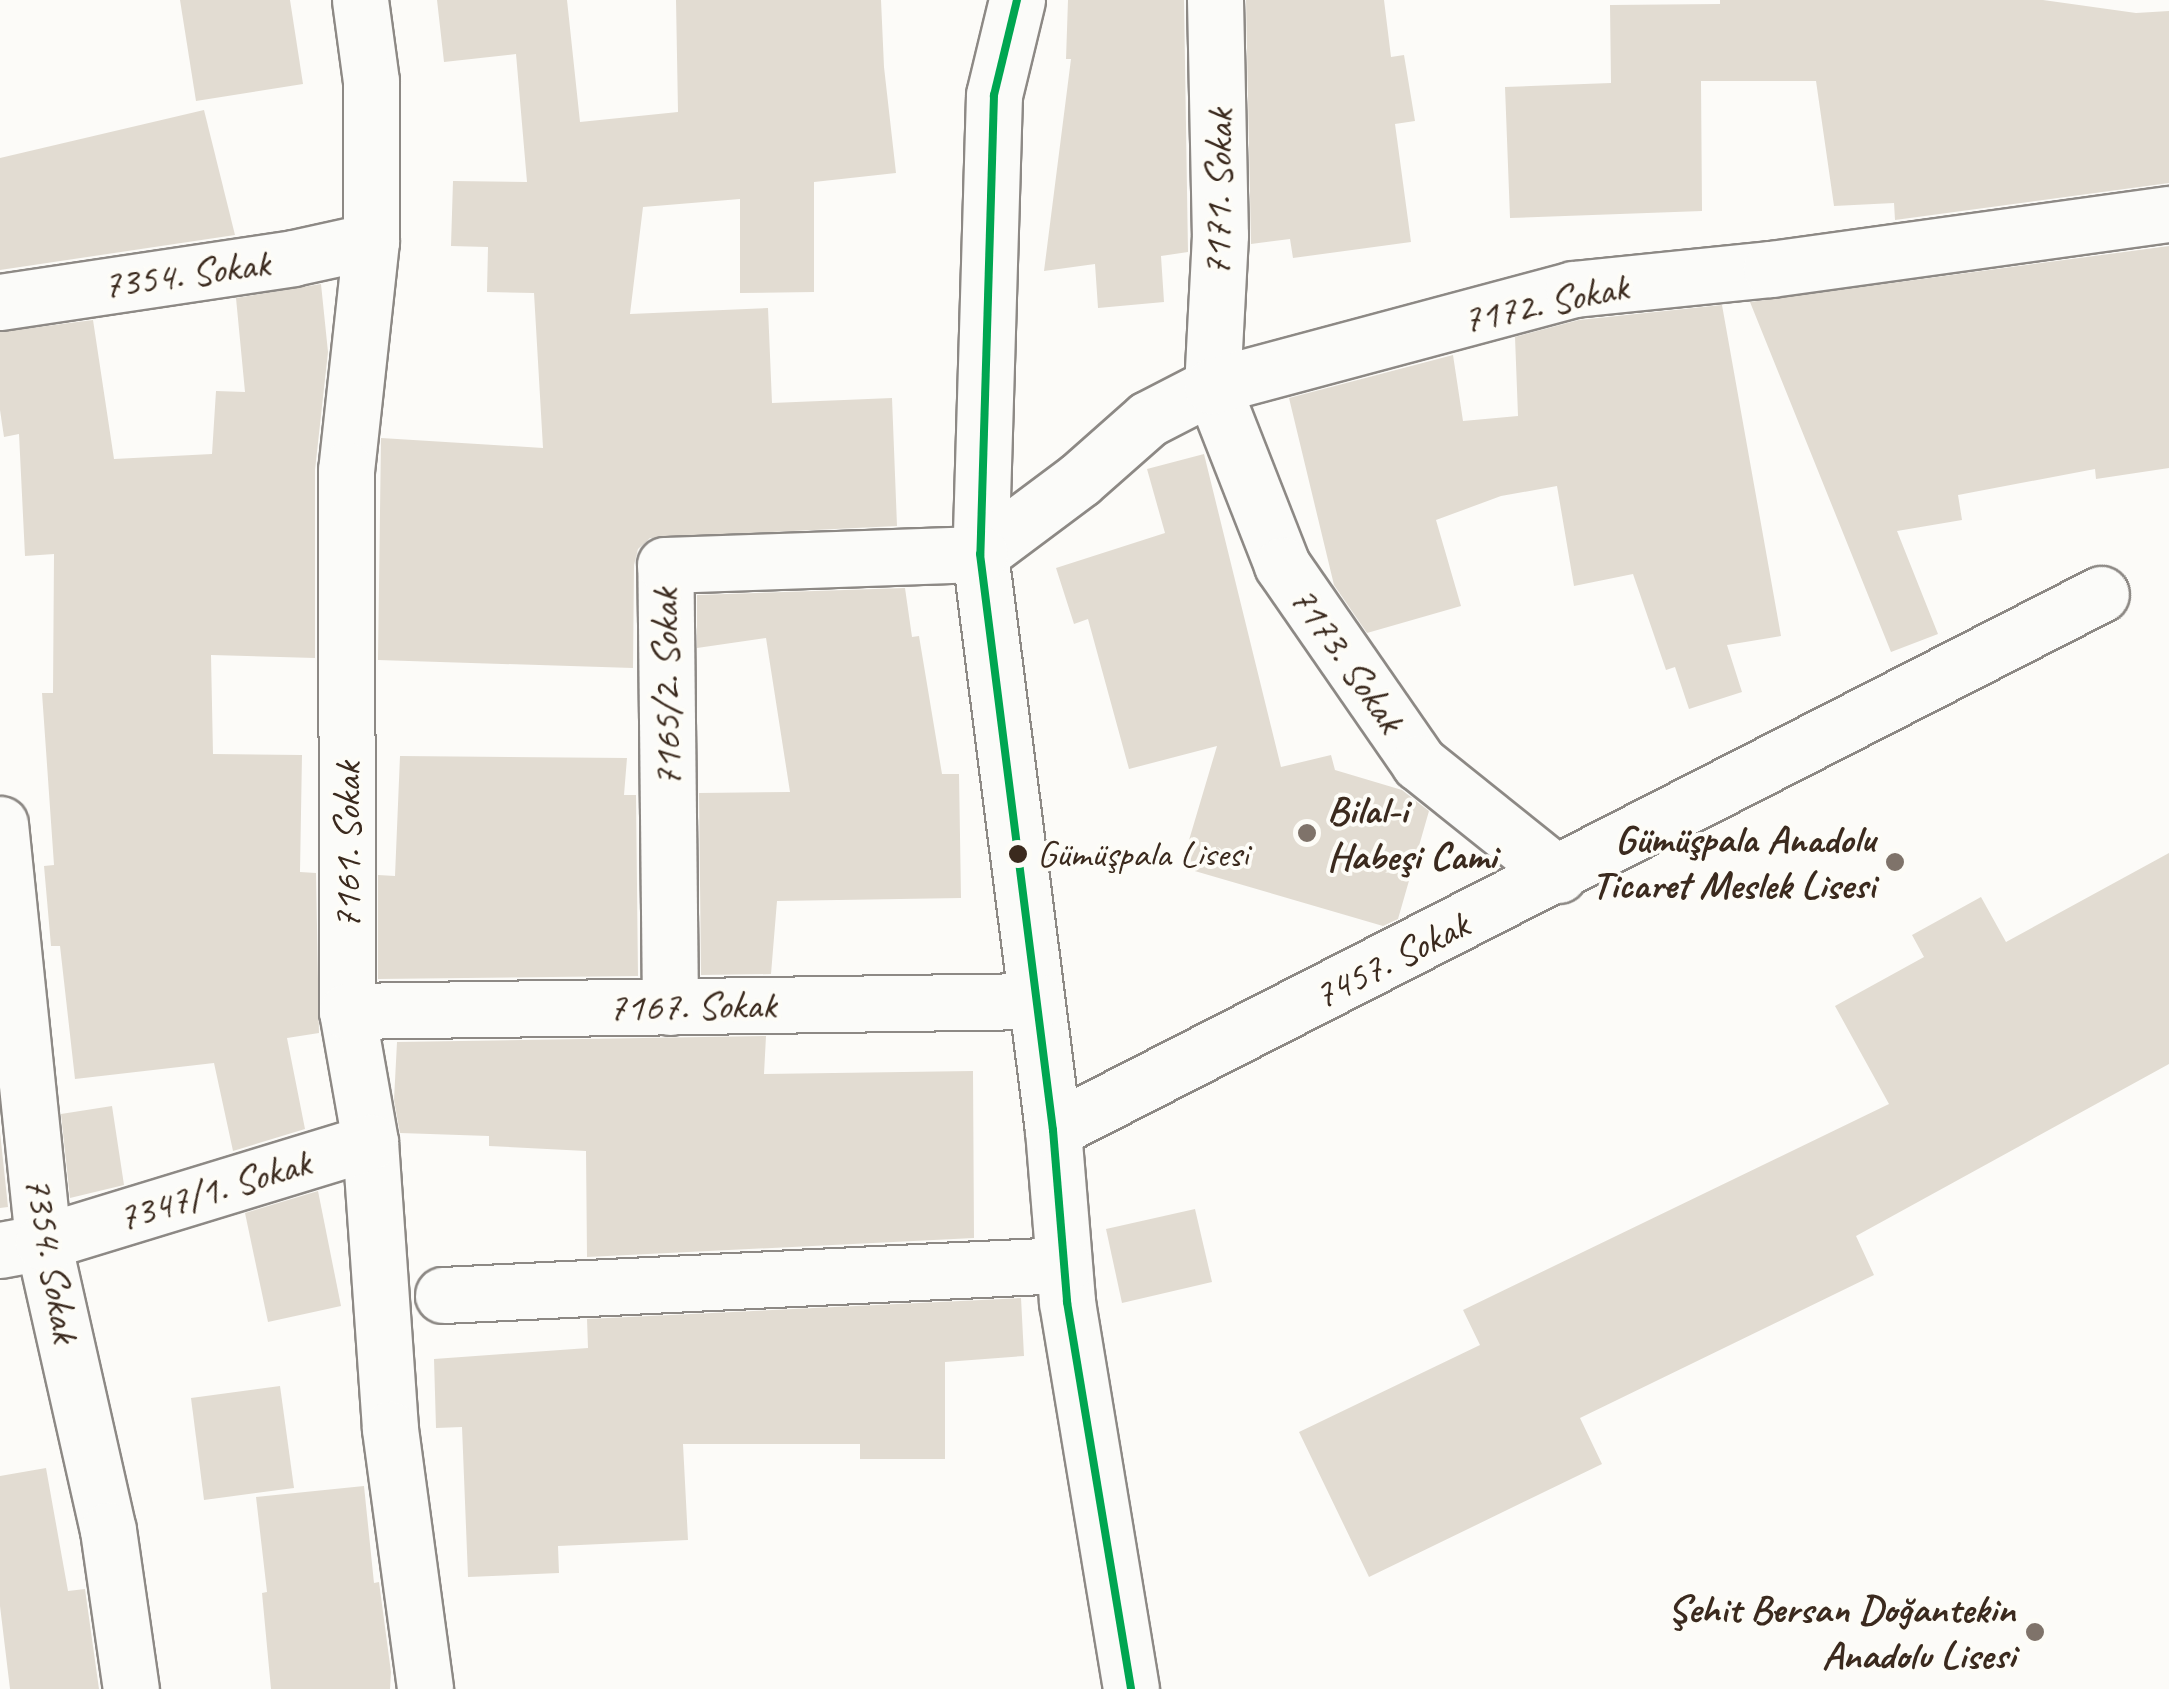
<!DOCTYPE html>
<html>
<head>
<meta charset="utf-8">
<style>
  body { margin:0 }
  #map { position:relative; width:2169px; height:1689px; overflow:hidden; background:#fcfbf8; font-family:Caveat,sans-serif }
  div>[style] { position:absolute }
  .building>* { inset:0; background:#e2dcd2 }
  .roads { filter:drop-shadow(2px 0 #8d8985) drop-shadow(-2px 0 #8d8985) drop-shadow(0 2px #8d8985) drop-shadow(0 -2px #8d8985) }
  .minor>* { height:55px; margin:-27.5px; padding:0 27.5px; transform-origin:27.5px; border-radius:27.5px; background:#fbfbf9 }
  .bus-1>* { height:8px; margin:-4px; padding:0 4px; transform-origin:4px; border-radius:4px; background:#00a651 }
  .dots>* { width:28px; height:28px; translate:-50% -50%; box-sizing:border-box; border:5px solid #fdfcf7; border-radius:50% }
  span { translate:-50% -50%; white-space:nowrap; text-align:center; line-height:1.15; -webkit-text-stroke:8px #fdfcf7; paint-order:stroke }
  .bus-label { font-size:38px; color:#3b2a1e }
  .left { translate:0 -50%; text-align:left }
  .street-label { font-size:40px; color:#3b2a1e }
  .poi-label { font-size:40px; color:#3b2a1e; font-weight:700 }
  .right { translate:-100% -50%; text-align:right }
</style>
</head>
<body>
<div id="map">
  <div class="building">
    <i style="clip-path:polygon(180px 0,290px 0,303px 84px,196px 101px)"></i>
    <i style="clip-path:polygon(437px 0,567px 0,580px 122px,678px 112px,676px 0,881px 0,884px 67px,896px 173px,814px 182px,814px 292px,740px 293px,740px 199px,643px 207px,630px 314px,768px 308px,772px 403px,892px 398px,897px 526px,650px 538px,638px 549px,634px 565px,633px 668px,378px 660px,381px 438px,543px 448px,534px 293px,487px 292px,488px 247px,451px 246px,453px 181px,527px 182px,516px 54px,444px 62px)"></i>
    <i style="clip-path:polygon(1068px 0,1184px 0,1188px 252px,1161px 256px,1164px 302px,1098px 308px,1095px 264px,1044px 271px,1071px 59px,1066px 59px)"></i>
    <i style="clip-path:polygon(1246px 0,1384px 0,1391px 57px,1404px 55px,1415px 121px,1395px 124px,1411px 242px,1293px 258px,1290px 239px,1251px 244px)"></i>
    <i style="clip-path:polygon(1720px 0,2043px 0,2136px 13px,2169px 11px,2169px 183px,1895px 220px,1894px 203px,1834px 206px,1816px 81px,1701px 81px,1702px 211px,1510px 218px,1505px 87px,1611px 83px,1610px 5px,1720px 4px)"></i>
    <i style="clip-path:polygon(204px 110px,235px 235px,0 270px,0 158px)"></i>
    <i style="clip-path:polygon(2169px 246px,2169px 468px,2096px 479px,2095px 469px,1958px 495px,1962px 520px,1897px 531px,1938px 634px,1891px 652px,1750px 302px)"></i>
    <i style="clip-path:polygon(321px 284px,328px 352px,315px 470px,315px 658px,211px 655px,213px 754px,302px 755px,300px 872px,316px 873px,319px 1033px,287px 1038px,305px 1129px,233px 1151px,214px 1063px,75px 1079px,60px 946px,51px 946px,44px 866px,54px 865px,42px 693px,53px 693px,54px 554px,25px 556px,19px 434px,4px 437px,0 410px,0 332px,93px 320px,114px 459px,212px 454px,216px 391px,245px 392px,236px 298px)"></i>
    <i style="clip-path:polygon(1722px 305px,1781px 636px,1727px 645px,1742px 692px,1689px 709px,1675px 667px,1666px 670px,1633px 574px,1574px 586px,1557px 486px,1501px 496px,1436px 520px,1461px 606px,1367px 633px,1334px 585px,1289px 398px,1453px 355px,1463px 421px,1518px 416px,1515px 337px,1579px 320px)"></i>
    <i style="clip-path:polygon(1204px 454px,1281px 767px,1331px 755px,1335px 770px,1402px 790px,1429px 811px,1398px 919px,1383px 926px,1181px 867px,1217px 746px,1129px 769px,1088px 619px,1074px 624px,1056px 568px,1165px 533px,1147px 469px)"></i>
    <i style="clip-path:polygon(905px 588px,912px 637px,919px 636px,942px 774px,959px 774px,961px 898px,777px 901px,771px 974px,701px 975px,699px 793px,790px 792px,766px 638px,697px 648px,697px 595px)"></i>
    <i style="clip-path:polygon(400px 756px,627px 758px,624px 795px,636px 795px,638px 976px,378px 979px,378px 875px,395px 876px)"></i>
    <i style="clip-path:polygon(2169px 853px,2169px 1064px,1856px 1236px,1874px 1275px,1580px 1418px,1602px 1464px,1369px 1577px,1299px 1432px,1480px 1345px,1463px 1310px,1889px 1104px,1835px 1006px,1924px 957px,1912px 935px,1981px 897px,2006px 942px)"></i>
    <i style="clip-path:polygon(766px 1036px,764px 1074px,973px 1071px,974px 1238px,587px 1257px,586px 1151px,489px 1146px,489px 1136px,400px 1133px,394px 1100px,397px 1042px)"></i>
    <i style="clip-path:polygon(112px 1106px,124px 1185px,70px 1198px,61px 1114px)"></i>
    <i style="clip-path:polygon(0 1132px,8px 1207px,0 1208px)"></i>
    <i style="clip-path:polygon(318px 1191px,341px 1306px,268px 1322px,245px 1213px)"></i>
    <i style="clip-path:polygon(1195px 1209px,1212px 1282px,1122px 1303px,1106px 1229px)"></i>
    <i style="clip-path:polygon(1021px 1298px,1024px 1356px,945px 1362px,945px 1459px,860px 1459px,860px 1444px,683px 1444px,688px 1540px,558px 1546px,559px 1573px,468px 1577px,462px 1427px,436px 1428px,434px 1359px,588px 1348px,587px 1319px)"></i>
    <i style="clip-path:polygon(280px 1386px,294px 1488px,204px 1500px,191px 1398px)"></i>
    <i style="clip-path:polygon(46px 1468px,68px 1591px,85px 1589px,99px 1689px,10px 1689px,0 1606px,0 1476px)"></i>
    <i style="clip-path:polygon(364px 1486px,374px 1583px,379px 1582px,391px 1672px,390px 1689px,271px 1689px,262px 1593px,267px 1592px,256px 1497px)"></i>
  </div>
  <div class="roads">
    <div class="minor">
      <i style="left:360px;top:0;width:82px;rotate:82.3deg"></i>
      <i style="left:371px;top:81px;width:160px;rotate:90deg"></i>
      <i style="left:371px;top:241px;width:230px;rotate:96.2deg"></i>
      <i style="left:346px;top:470px;width:541px;rotate:89.89deg"></i>
      <i style="left:347px;top:1011px;width:133px;rotate:80deg"></i>
      <i style="left:370px;top:1142px;width:288px;rotate:86deg"></i>
      <i style="left:390px;top:1429px;width:262px;rotate:82.3deg"></i>
      <i style="left:1017px;top:0;width:98px;rotate:103.6deg"></i>
      <i style="left:994px;top:95px;width:459px;rotate:91.7deg"></i>
      <i style="left:980px;top:554px;width:581px;rotate:82.78deg"></i>
      <i style="left:1053px;top:1130px;width:173px;rotate:85.3deg"></i>
      <i style="left:1067px;top:1302px;width:392px;rotate:80.6deg"></i>
      <i style="left:1215px;top:0;width:235px;rotate:88.8deg"></i>
      <i style="left:1220px;top:235px;width:151px;rotate:93deg"></i>
      <i style="left:1212px;top:386px;width:192px;rotate:68.6deg"></i>
      <i style="left:1282px;top:565px;width:241px;rotate:55.3deg"></i>
      <i style="left:1419px;top:763px;width:179px;rotate:38.7deg"></i>
      <i style="left:0;top:302px;width:296px;rotate:-8.5deg"></i>
      <i style="left:293px;top:258px;width:80px;rotate:-12.3deg"></i>
      <i style="left:980px;top:554px;width:124px;rotate:-36.8deg"></i>
      <i style="left:1079px;top:480px;width:92px;rotate:-41.5deg"></i>
      <i style="left:1148px;top:419px;width:72px;rotate:-27.3deg"></i>
      <i style="left:1212px;top:386px;width:374px;rotate:-15deg"></i>
      <i style="left:1573px;top:289px;width:199px;rotate:-5.8deg"></i>
      <i style="left:1771px;top:269px;width:402px;rotate:-7.9deg"></i>
      <i style="left:0;top:824px;width:420px;rotate:84.1deg"></i>
      <i style="left:43px;top:1242px;width:295px;rotate:77.3deg"></i>
      <i style="left:108px;top:1530px;width:161px;rotate:81.8deg"></i>
      <i style="left:670px;top:1007px;width:442px;rotate:-90.6deg"></i>
      <i style="left:665px;top:565px;width:315px;rotate:-2deg"></i>
      <i style="left:347px;top:1011px;width:689px;rotate:-0.83deg"></i>
      <i style="left:1053px;top:1130px;width:1177px;rotate:-27.09deg"></i>
      <i style="left:0;top:1250px;width:44px;rotate:-10.5deg"></i>
      <i style="left:43px;top:1242px;width:342px;rotate:-17deg"></i>
      <i style="left:443px;top:1295px;width:621px;rotate:-2.77deg"></i>
    </div>
  </div>
  <div class="bus-1">
    <i style="left:1017px;top:0;width:98px;rotate:103.6deg"></i>
    <i style="left:994px;top:95px;width:459px;rotate:91.7deg"></i>
    <i style="left:980px;top:554px;width:581px;rotate:82.78deg"></i>
    <i style="left:1053px;top:1130px;width:173px;rotate:85.3deg"></i>
    <i style="left:1067px;top:1302px;width:392px;rotate:80.6deg"></i>
  </div>
  <div class="dots">
    <i style="left:1307px;top:833px;background:#7f736a"></i>
    <i style="left:1018px;top:854px;background:#3b2a1e"></i>
    <i style="left:1895px;top:862px;background:#7f736a"></i>
    <i style="left:2035px;top:1632px;background:#7f736a"></i>
  </div>
  <div class="bus-label">
    <span class="left" style="left:1037px;top:854px">Gümüşpala Lisesi</span>
  </div>
  <div class="street-label">
    <span style="left:1218px;top:193px;rotate:-89deg">7171. Sokak</span>
    <span style="left:186px;top:274px;rotate:-8deg">7354. Sokak</span>
    <span style="left:1545px;top:303px;rotate:-12deg">7172. Sokak</span>
    <span style="left:1347px;top:659px;rotate:55deg">7173. Sokak</span>
    <span style="left:666px;top:688px;rotate:-91deg">7165/2. Sokak</span>
    <span style="left:347px;top:846px;rotate:-90deg">7161. Sokak</span>
    <span style="left:1391px;top:960px;rotate:-27deg">7457. Sokak</span>
    <span style="left:692px;top:1006px;rotate:-1deg">7167. Sokak</span>
    <span style="left:214px;top:1190px;rotate:-17deg">7347/1. Sokak</span>
    <span style="left:52px;top:1259px;rotate:80deg">7354. Sokak</span>
  </div>
  <div class="poi-label">
    <span class="left" style="left:1327px;top:833px">Bilal-i<br>Habeşi Cami</span>
    <span class="right" style="left:1875px;top:862px">Gümüşpala Anadolu<br>Ticaret Meslek Lisesi</span>
    <span class="right" style="left:2015px;top:1632px">Şehit Bersan Doğantekin<br>Anadolu Lisesi</span>
  </div>
</div>
</body>
</html>
